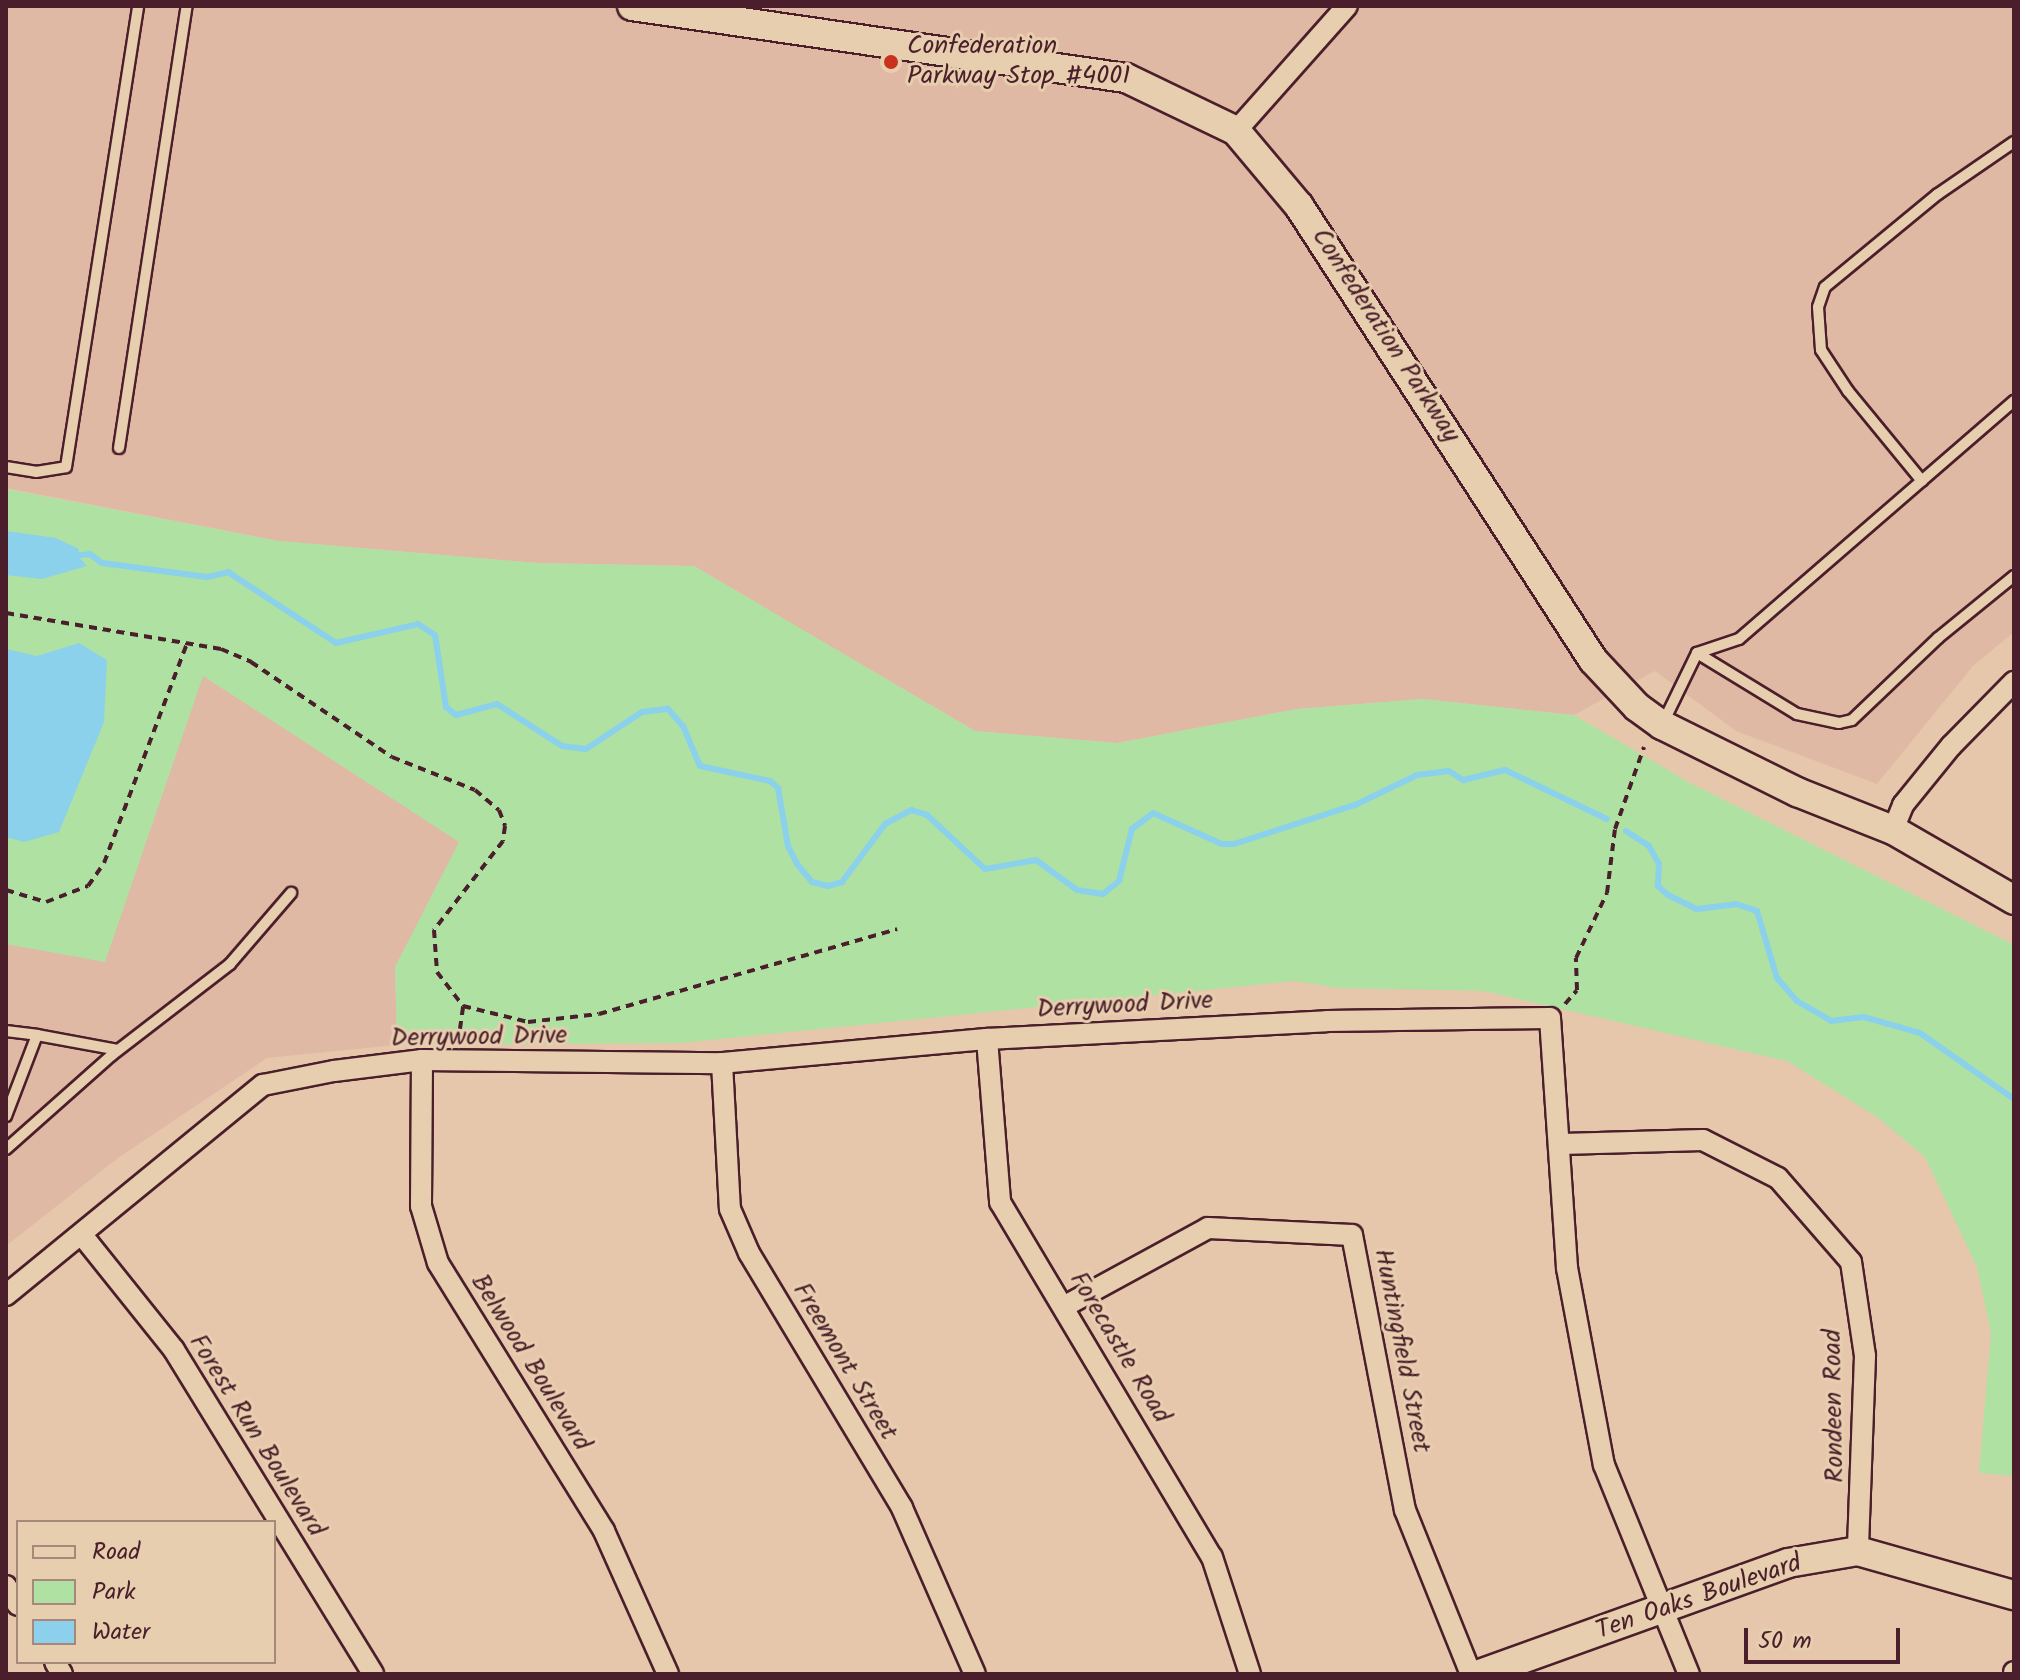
<!DOCTYPE html>
<html>
<head>
<meta charset="utf-8">
<style>
  body { margin:0 }
  #map { position:relative; width:2020px; height:1680px; overflow:hidden; background:#e7c7ac; font-family:Kalam,sans-serif }
  div>[style] { position:absolute }
  .built>* { inset:0; background:#e0b9a4 }
  .green>* { inset:0; background:#aee1a2 }
  .water>* { inset:0; background:#8bd1ec }
  .stream>* { height:6px; margin:-3px; padding:0 3px; transform-origin:3px; border-radius:3px; background:#8bd1ec }
  .path>* { height:4px; margin-top:-2px; transform-origin:0; background:repeating-linear-gradient(90deg,#4a1f2b 0 8px,transparent 0 14px) }
  .roads { filter:drop-shadow(2px 0 #4a1f2b) drop-shadow(-2px 0 #4a1f2b) drop-shadow(0 2px #4a1f2b) drop-shadow(0 -2px #4a1f2b) }
  .lane>* { height:10px; margin:-5px; padding:0 5px; transform-origin:5px; border-radius:5px; background:#e7ceaf }
  .street>* { height:20px; margin:-10px; padding:0 10px; transform-origin:10px; border-radius:10px; background:#e7ceaf }
  .secondary>* { height:28px; margin:-14px; padding:0 14px; transform-origin:14px; border-radius:14px; background:#e7ceaf }
  .dots>* { width:22px; height:22px; translate:-50% -50%; box-sizing:border-box; border:4px solid #e7ceaf; border-radius:50% }
  span { translate:-50% -50%; white-space:nowrap; text-align:center; line-height:1.15; -webkit-text-stroke:6px #e7ceaf; paint-order:stroke }
  .poi-label { font-size:26px; color:#4a1f2b }
  .left { translate:0 -50%; text-align:left }
  .street-label { font-size:26px; color:#4a1f2b }
  .frame { position:absolute; inset:0; border:8px solid #4a1f2b; pointer-events:none }
  .legend { position:absolute; left:16px; top:1520px; width:260px; height:144px; box-sizing:border-box; background:#e7ceaf; border:2px solid #a8887a; margin:0; padding:10px 14px; list-style:none; font-size:24px; color:#4a1f2b }
  .legend li { display:flex; align-items:center; gap:16px; height:40px }
  .legend b { width:40px; border:2px solid #a8887a }
  .scale { position:absolute; left:1744px; top:1628px; width:156px; height:36px; box-sizing:border-box; border:4px solid #4a1f2b; border-top:0; padding-left:10px; font-size:24px; line-height:28px; white-space:nowrap; color:#4a1f2b; -webkit-text-stroke:6px #e7ceaf; paint-order:stroke }
</style>
</head>
<body>
<div id="map">
  <div class="built">
    <i style="clip-path:polygon(6px 6px,2014px 6px,2014px 632px,1973px 666px,1877px 784px,1736px 731px,1655px 671px,1574px 715px,1423px 699px,1297px 709px,1117px 743px,975px 731px,694px 566px,537px 563px,279px 541px,6px 488px)"></i>
    <i style="clip-path:polygon(203px 675px,460px 842px,395px 967px,397px 1045px,267px 1058px,118px 1158px,6px 1246px,6px 944px,105px 961px)"></i>
  </div>
  <div class="green">
    <i style="clip-path:polygon(6px 489px,279px 541px,537px 563px,694px 566px,975px 731px,1117px 743px,1297px 709px,1423px 699px,1574px 715px,1690px 783px,2014px 945px,2014px 1476px,1979px 1473px,1991px 1333px,1977px 1267px,1925px 1157px,1877px 1117px,1787px 1061px,1484px 991px,1338px 988px,1295px 981px,681px 1043px,397px 1045px,395px 967px,459px 842px,203px 676px,105px 962px,6px 944px)"></i>
  </div>
  <div class="water">
    <i style="clip-path:polygon(6px 531px,56px 538px,79px 549px,78px 556px,87px 566px,42px 579px,6px 575px)"></i>
    <i style="clip-path:polygon(79px 643px,107px 660px,104px 722px,59px 832px,24px 842px,6px 837px,6px 649px,37px 656px)"></i>
  </div>
  <div class="stream">
    <i style="left:72px;top:556px;width:18px;rotate:-6deg"></i>
    <i style="left:90px;top:554px;width:15px;rotate:37deg"></i>
    <i style="left:102px;top:563px;width:106px;rotate:7.6deg"></i>
    <i style="left:207px;top:577px;width:22px;rotate:-13deg"></i>
    <i style="left:228px;top:572px;width:129px;rotate:33.3deg"></i>
    <i style="left:336px;top:643px;width:84px;rotate:-13deg"></i>
    <i style="left:418px;top:624px;width:20px;rotate:33deg"></i>
    <i style="left:435px;top:635px;width:73px;rotate:81.3deg"></i>
    <i style="left:446px;top:707px;width:13px;rotate:39deg"></i>
    <i style="left:456px;top:715px;width:42px;rotate:-15deg"></i>
    <i style="left:497px;top:704px;width:77px;rotate:32.9deg"></i>
    <i style="left:562px;top:746px;width:24px;rotate:7deg"></i>
    <i style="left:586px;top:749px;width:67px;rotate:-33.5deg"></i>
    <i style="left:642px;top:712px;width:26px;rotate:-7deg"></i>
    <i style="left:668px;top:709px;width:23px;rotate:49deg"></i>
    <i style="left:683px;top:726px;width:43px;rotate:67deg"></i>
    <i style="left:700px;top:766px;width:72px;rotate:12.1deg"></i>
    <i style="left:770px;top:781px;width:11px;rotate:41deg"></i>
    <i style="left:778px;top:788px;width:59px;rotate:80.2deg"></i>
    <i style="left:788px;top:846px;width:20px;rotate:63deg"></i>
    <i style="left:797px;top:864px;width:23px;rotate:50deg"></i>
    <i style="left:812px;top:882px;width:16px;rotate:14deg"></i>
    <i style="left:828px;top:886px;width:15px;rotate:-16deg"></i>
    <i style="left:842px;top:882px;width:72px;rotate:-53.4deg"></i>
    <i style="left:885px;top:824px;width:30px;rotate:-28deg"></i>
    <i style="left:911px;top:810px;width:17px;rotate:17deg"></i>
    <i style="left:927px;top:815px;width:79px;rotate:43deg"></i>
    <i style="left:985px;top:869px;width:52px;rotate:-10deg"></i>
    <i style="left:1036px;top:860px;width:51px;rotate:36.2deg"></i>
    <i style="left:1077px;top:890px;width:26px;rotate:9deg"></i>
    <i style="left:1103px;top:894px;width:21px;rotate:-39deg"></i>
    <i style="left:1119px;top:881px;width:54px;rotate:-76deg"></i>
    <i style="left:1132px;top:829px;width:26px;rotate:-37deg"></i>
    <i style="left:1153px;top:813px;width:76px;rotate:24.2deg"></i>
    <i style="left:1222px;top:844px;width:12px"></i>
    <i style="left:1234px;top:844px;width:127px;rotate:-17.9deg"></i>
    <i style="left:1355px;top:805px;width:69px;rotate:-25.8deg"></i>
    <i style="left:1417px;top:775px;width:32px;rotate:-7deg"></i>
    <i style="left:1449px;top:771px;width:17px;rotate:33deg"></i>
    <i style="left:1463px;top:780px;width:43px;rotate:-13.4deg"></i>
    <i style="left:1505px;top:770px;width:113px;rotate:25.7deg"></i>
    <i style="left:1626px;top:831px;width:27px;rotate:33deg"></i>
    <i style="left:1649px;top:846px;width:21px;rotate:61deg"></i>
    <i style="left:1659px;top:864px;width:22px;rotate:93deg"></i>
    <i style="left:1658px;top:886px;width:13px;rotate:42deg"></i>
    <i style="left:1668px;top:895px;width:32px;rotate:26deg"></i>
    <i style="left:1697px;top:909px;width:39px;rotate:-7deg"></i>
    <i style="left:1736px;top:904px;width:22px;rotate:18deg"></i>
    <i style="left:1757px;top:911px;width:70px;rotate:73.4deg"></i>
    <i style="left:1777px;top:978px;width:30px;rotate:49deg"></i>
    <i style="left:1797px;top:1001px;width:39px;rotate:30deg"></i>
    <i style="left:1831px;top:1021px;width:33px;rotate:-7deg"></i>
    <i style="left:1864px;top:1017px;width:58px;rotate:15.9deg"></i>
    <i style="left:1920px;top:1033px;width:115px;rotate:35.1deg"></i>
  </div>
  <div class="path">
    <i style="left:6px;top:613px;width:218px;rotate:9.5deg"></i>
    <i style="left:221px;top:649px;width:33px;rotate:23deg"></i>
    <i style="left:251px;top:662px;width:170px;rotate:34deg"></i>
    <i style="left:392px;top:757px;width:89px;rotate:21.7deg"></i>
    <i style="left:475px;top:790px;width:31px;rotate:40deg"></i>
    <i style="left:499px;top:810px;width:17px;rotate:69deg"></i>
    <i style="left:505px;top:826px;width:15px;rotate:98deg"></i>
    <i style="left:503px;top:841px;width:113px;rotate:127.8deg"></i>
    <i style="left:434px;top:930px;width:42px;rotate:85.9deg"></i>
    <i style="left:437px;top:972px;width:43px;rotate:52.6deg"></i>
    <i style="left:463px;top:1006px;width:67px;rotate:13.8deg"></i>
    <i style="left:528px;top:1022px;width:71px;rotate:-6.4deg"></i>
    <i style="left:599px;top:1014px;width:310px;rotate:-15.9deg"></i>
    <i style="left:6px;top:890px;width:42px;rotate:16.7deg"></i>
    <i style="left:46px;top:902px;width:45px;rotate:-20.9deg"></i>
    <i style="left:88px;top:886px;width:28px;rotate:-55deg"></i>
    <i style="left:104px;top:863px;width:235px;rotate:-69.3deg"></i>
    <i style="left:1565px;top:1004px;width:18px;rotate:-49deg"></i>
    <i style="left:1577px;top:990px;width:32px;rotate:-92deg"></i>
    <i style="left:1576px;top:958px;width:72px;rotate:-64.5deg"></i>
    <i style="left:1607px;top:893px;width:64px;rotate:-82.9deg"></i>
    <i style="left:1615px;top:829px;width:87px;rotate:-70.5deg"></i>
    <i style="left:458px;top:1043px;width:37px;rotate:-82deg"></i>
  </div>
  <div class="roads">
    <div class="lane">
      <i style="left:119px;top:448px;width:447px;rotate:-81.3deg"></i>
      <i style="left:6px;top:467px;width:30px;rotate:9deg"></i>
      <i style="left:36px;top:472px;width:30px;rotate:-9deg"></i>
      <i style="left:66px;top:467px;width:467px;rotate:-81.1deg"></i>
      <i style="left:1922px;top:481px;width:117px;rotate:-129.4deg"></i>
      <i style="left:1848px;top:391px;width:49px;rotate:-123.4deg"></i>
      <i style="left:1821px;top:350px;width:43px;rotate:-94deg"></i>
      <i style="left:1818px;top:307px;width:21px;rotate:-71deg"></i>
      <i style="left:1825px;top:287px;width:146px;rotate:-39.5deg"></i>
      <i style="left:1938px;top:194px;width:92px;rotate:-34.4deg"></i>
      <i style="left:1697px;top:653px;width:117px;rotate:31.4deg"></i>
      <i style="left:1797px;top:714px;width:43px;rotate:12.1deg"></i>
      <i style="left:1839px;top:723px;width:13px;rotate:-13deg"></i>
      <i style="left:1852px;top:720px;width:119px;rotate:-43.6deg"></i>
      <i style="left:1938px;top:638px;width:98px;rotate:-39.2deg"></i>
      <i style="left:1663px;top:723px;width:78px;rotate:-64.1deg"></i>
      <i style="left:1697px;top:653px;width:44px;rotate:-18.4deg"></i>
      <i style="left:1739px;top:639px;width:364px;rotate:-40.9deg"></i>
      <i style="left:6px;top:1031px;width:31px;rotate:7deg"></i>
      <i style="left:37px;top:1035px;width:87px;rotate:110.9deg"></i>
      <i style="left:37px;top:1035px;width:82px;rotate:10.5deg"></i>
      <i style="left:6px;top:1149px;width:142px;rotate:-41.6deg"></i>
      <i style="left:112px;top:1055px;width:149px;rotate:-37.6deg"></i>
      <i style="left:230px;top:964px;width:94px;rotate:-49.3deg"></i>
    </div>
    <div class="street">
      <i style="left:1236px;top:131px;width:167px;rotate:-48.4deg"></i>
      <i style="left:1893px;top:830px;width:27px;rotate:-68deg"></i>
      <i style="left:1903px;top:805px;width:76px;rotate:-50.9deg"></i>
      <i style="left:1951px;top:746px;width:90px;rotate:-45.5deg"></i>
      <i style="left:987px;top:1039px;width:164px;rotate:85.4deg"></i>
      <i style="left:1000px;top:1202px;width:413px;rotate:59.2deg"></i>
      <i style="left:1212px;top:1557px;width:123px;rotate:72deg"></i>
      <i style="left:422px;top:1060px;width:146px;rotate:90.4deg"></i>
      <i style="left:421px;top:1206px;width:59px;rotate:73.4deg"></i>
      <i style="left:438px;top:1263px;width:315px;rotate:58.2deg"></i>
      <i style="left:604px;top:1531px;width:157px;rotate:65.9deg"></i>
      <i style="left:722px;top:1063px;width:146px;rotate:86.9deg"></i>
      <i style="left:730px;top:1209px;width:48px;rotate:66.6deg"></i>
      <i style="left:749px;top:1253px;width:297px;rotate:59deg"></i>
      <i style="left:902px;top:1508px;width:181px;rotate:66.3deg"></i>
      <i style="left:1562px;top:1144px;width:141px;rotate:-1.6deg"></i>
      <i style="left:1703px;top:1140px;width:84px;rotate:26.9deg"></i>
      <i style="left:1778px;top:1178px;width:111px;rotate:49deg"></i>
      <i style="left:1851px;top:1262px;width:95px;rotate:81.5deg"></i>
      <i style="left:1865px;top:1356px;width:195px;rotate:92.1deg"></i>
      <i style="left:82px;top:1235px;width:147px;rotate:51.3deg"></i>
      <i style="left:174px;top:1350px;width:380px;rotate:58.4deg"></i>
      <i style="left:6px;top:1295px;width:332px;rotate:-39.3deg"></i>
      <i style="left:263px;top:1085px;width:72px;rotate:-11.2deg"></i>
      <i style="left:334px;top:1071px;width:89px;rotate:-7.1deg"></i>
      <i style="left:422px;top:1060px;width:300px;rotate:0.6deg"></i>
      <i style="left:722px;top:1063px;width:266px;rotate:-5.2deg"></i>
      <i style="left:987px;top:1039px;width:340px;rotate:-3deg"></i>
      <i style="left:1327px;top:1021px;width:223px;rotate:-0.8deg"></i>
      <i style="left:1550px;top:1018px;width:251px;rotate:86.1deg"></i>
      <i style="left:1567px;top:1268px;width:200px;rotate:79.4deg"></i>
      <i style="left:1604px;top:1465px;width:226px;rotate:67.9deg"></i>
      <i style="left:1065px;top:1306px;width:163px;rotate:-28.6deg"></i>
      <i style="left:1208px;top:1228px;width:144px;rotate:2.8deg"></i>
      <i style="left:1352px;top:1235px;width:280px;rotate:79.1deg"></i>
      <i style="left:1405px;top:1510px;width:177px;rotate:68.1deg"></i>
      <i style="left:6px;top:1586px;width:22px;rotate:58deg"></i>
      <i style="left:55px;top:1662px;width:14px;rotate:60deg"></i>
      <i style="left:2014px;top:1674px;width:2px;rotate:-90deg"></i>
    </div>
    <div class="secondary">
      <i style="left:632px;top:6px;width:499px;rotate:8.3deg"></i>
      <i style="left:1126px;top:78px;width:122px;rotate:25.7deg"></i>
      <i style="left:1236px;top:131px;width:98px;rotate:50deg"></i>
      <i style="left:1299px;top:206px;width:541px;rotate:57.07deg"></i>
      <i style="left:1593px;top:660px;width:64px;rotate:46.9deg"></i>
      <i style="left:1637px;top:707px;width:31px;rotate:36deg"></i>
      <i style="left:1662px;top:725px;width:151px;rotate:26.4deg"></i>
      <i style="left:1797px;top:792px;width:103px;rotate:21.6deg"></i>
      <i style="left:1893px;top:830px;width:140px;rotate:30deg"></i>
      <i style="left:1480px;top:1674px;width:327px;rotate:-19.8deg"></i>
      <i style="left:1788px;top:1563px;width:71px;rotate:-9.7deg"></i>
      <i style="left:1858px;top:1551px;width:162px;rotate:15.8deg"></i>
    </div>
  </div>
  <div class="dots">
    <i style="left:891px;top:62px;background:#c8321e"></i>
  </div>
  <div class="poi-label">
    <span class="left" style="left:907px;top:62px">Confederation<br>Parkway Stop #4001</span>
  </div>
  <div class="street-label">
    <span style="left:1385px;top:336px;rotate:57deg">Confederation Parkway</span>
    <span style="left:1125px;top:1006px;rotate:-3deg">Derrywood Drive</span>
    <span style="left:479px;top:1038px;rotate:-1deg">Derrywood Drive</span>
    <span style="left:1119px;top:1348px;rotate:59deg">Forecastle Road</span>
    <span style="left:1401px;top:1351px;rotate:79deg">Huntingfield Street</span>
    <span style="left:844px;top:1362px;rotate:59deg">Freemont Street</span>
    <span style="left:530px;top:1363px;rotate:58deg">Belwood Boulevard</span>
    <span style="left:1835px;top:1406px;rotate:-91deg">Rondeen Road</span>
    <span style="left:256px;top:1436px;rotate:58deg">Forest Run Boulevard</span>
    <span style="left:1699px;top:1598px;rotate:-19deg">Ten Oaks Boulevard</span>
  </div>
  <div class="frame"></div>
  <ul class="legend">
  <li><b style="height:10px;background:#e7ceaf"></b>Road</li>
  <li><b style="height:22px;background:#aee1a2"></b>Park</li>
  <li><b style="height:22px;background:#8bd1ec"></b>Water</li>
  </ul>
  <div class="scale">50 m</div>
</div>
</body>
</html>
